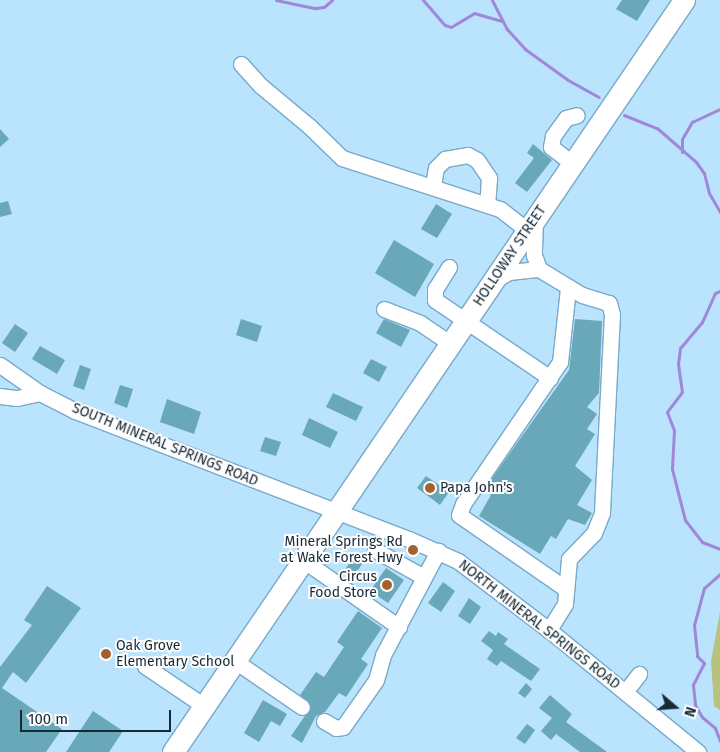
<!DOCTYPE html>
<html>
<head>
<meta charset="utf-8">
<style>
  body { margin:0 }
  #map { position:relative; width:720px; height:752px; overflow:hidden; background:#bae3fd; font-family:"Fira Sans",sans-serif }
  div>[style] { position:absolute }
  .green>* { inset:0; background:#b6c37c }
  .stream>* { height:3px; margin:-1.5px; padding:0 1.5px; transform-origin:1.5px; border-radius:1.5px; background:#a087d8 }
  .building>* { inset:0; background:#69a8b9 }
  .roads { filter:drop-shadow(1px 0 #78a9c9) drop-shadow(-1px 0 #78a9c9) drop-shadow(0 1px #78a9c9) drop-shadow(0 -1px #78a9c9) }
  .minor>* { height:15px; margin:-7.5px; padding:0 7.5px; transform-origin:7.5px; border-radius:7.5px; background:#fff }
  .highway>* { height:21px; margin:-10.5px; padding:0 10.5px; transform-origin:10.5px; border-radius:10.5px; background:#fff }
  .dots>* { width:14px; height:14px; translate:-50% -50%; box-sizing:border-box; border:2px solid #fdfdfd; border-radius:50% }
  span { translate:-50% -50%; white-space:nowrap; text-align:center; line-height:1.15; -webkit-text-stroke:4px #fdfdfd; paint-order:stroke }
  .street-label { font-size:14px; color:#162a36 }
  .poi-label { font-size:14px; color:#162a36 }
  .left { translate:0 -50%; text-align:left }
  .right { translate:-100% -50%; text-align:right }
  .north { position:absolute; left:650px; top:682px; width:50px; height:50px; -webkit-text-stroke:4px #fdfdfd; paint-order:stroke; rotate:108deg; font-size:14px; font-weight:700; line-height:20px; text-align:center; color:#162a36 }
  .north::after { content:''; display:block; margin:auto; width:18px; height:22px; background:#162a36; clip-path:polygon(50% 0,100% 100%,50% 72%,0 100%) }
  .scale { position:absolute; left:20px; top:710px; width:151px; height:22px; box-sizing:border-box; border:2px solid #162a36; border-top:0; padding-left:6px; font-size:15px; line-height:18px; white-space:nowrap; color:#162a36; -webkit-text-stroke:4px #fdfdfd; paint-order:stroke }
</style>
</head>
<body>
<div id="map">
  <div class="green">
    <i style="clip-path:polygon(720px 612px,720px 710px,714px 706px,711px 661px)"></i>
  </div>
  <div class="stream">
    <i style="left:276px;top:0;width:40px;rotate:12deg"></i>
    <i style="left:315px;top:8px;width:9px;rotate:-6deg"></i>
    <i style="left:324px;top:7px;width:11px;rotate:-41deg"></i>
    <i style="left:423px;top:0;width:33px;rotate:49deg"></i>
    <i style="left:445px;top:25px;width:6px;rotate:18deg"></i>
    <i style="left:451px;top:27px;width:27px;rotate:-31deg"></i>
    <i style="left:474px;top:13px;width:29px;rotate:16deg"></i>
    <i style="left:492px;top:0;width:33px;rotate:63deg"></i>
    <i style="left:507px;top:29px;width:27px;rotate:48deg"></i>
    <i style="left:525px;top:49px;width:53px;rotate:35.8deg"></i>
    <i style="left:568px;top:80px;width:35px;rotate:29deg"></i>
    <i style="left:624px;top:115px;width:35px;rotate:22deg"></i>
    <i style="left:657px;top:128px;width:52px;rotate:41.1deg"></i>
    <i style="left:696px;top:162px;width:14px;rotate:54deg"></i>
    <i style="left:704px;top:173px;width:21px;rotate:76deg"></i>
    <i style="left:709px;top:193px;width:22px;rotate:60deg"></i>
    <i style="left:682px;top:152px;width:13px;rotate:-90deg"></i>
    <i style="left:682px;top:139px;width:20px;rotate:-60deg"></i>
    <i style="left:692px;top:122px;width:31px;rotate:-25deg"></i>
    <i style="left:720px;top:291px;width:5px;rotate:158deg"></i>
    <i style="left:715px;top:293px;width:32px;rotate:114deg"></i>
    <i style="left:702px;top:322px;width:34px;rotate:130deg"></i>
    <i style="left:680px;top:348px;width:16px;rotate:97deg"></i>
    <i style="left:678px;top:364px;width:28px;rotate:82deg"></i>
    <i style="left:682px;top:392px;width:25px;rotate:127deg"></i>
    <i style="left:667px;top:412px;width:19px;rotate:69deg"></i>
    <i style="left:674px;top:430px;width:39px;rotate:93deg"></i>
    <i style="left:672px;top:469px;width:53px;rotate:75.7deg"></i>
    <i style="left:685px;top:520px;width:28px;rotate:52deg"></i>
    <i style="left:702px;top:542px;width:19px;rotate:21deg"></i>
    <i style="left:720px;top:574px;width:21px;rotate:139deg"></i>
    <i style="left:704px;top:588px;width:38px;rotate:105deg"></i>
    <i style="left:694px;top:625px;width:31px;rotate:84deg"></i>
    <i style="left:697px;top:656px;width:10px;rotate:45deg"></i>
    <i style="left:704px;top:663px;width:25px;rotate:117deg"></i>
    <i style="left:693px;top:685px;width:20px;rotate:84deg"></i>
    <i style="left:695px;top:705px;width:14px;rotate:60deg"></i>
    <i style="left:702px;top:717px;width:17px;rotate:40deg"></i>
    <i style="left:715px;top:728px;width:14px;rotate:69deg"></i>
  </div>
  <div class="building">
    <i style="clip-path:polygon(622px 0,650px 0,637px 21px,616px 9px)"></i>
    <i style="clip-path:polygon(0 129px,9px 139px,0 147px)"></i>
    <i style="clip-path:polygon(533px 144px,552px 160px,527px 192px,515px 183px,534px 158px,527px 153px)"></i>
    <i style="clip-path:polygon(8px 201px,12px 214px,0 217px,0 203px)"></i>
    <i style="clip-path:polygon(436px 204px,452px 214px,437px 238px,421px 229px)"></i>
    <i style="clip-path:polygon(394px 240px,434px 264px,415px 297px,375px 273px)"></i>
    <i style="clip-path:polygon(241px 319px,262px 326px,257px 342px,236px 335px)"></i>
    <i style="clip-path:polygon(384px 319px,410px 330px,401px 347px,376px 333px)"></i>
    <i style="clip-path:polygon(575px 319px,602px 321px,599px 393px,587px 407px,597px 414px,587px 429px,595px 434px,575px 466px,592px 480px,577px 505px,592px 513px,585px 525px,568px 519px,556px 539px,551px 536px,540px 554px,479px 516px,491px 495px,483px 491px,569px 370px)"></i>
    <i style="clip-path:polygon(15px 324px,28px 333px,15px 352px,2px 343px)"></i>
    <i style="clip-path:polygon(40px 346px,65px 360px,57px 374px,32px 359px)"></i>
    <i style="clip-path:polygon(371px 359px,387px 367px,379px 382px,363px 373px)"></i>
    <i style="clip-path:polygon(80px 365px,91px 369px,84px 390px,73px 386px)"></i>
    <i style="clip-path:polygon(120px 385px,133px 389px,127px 408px,114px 403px)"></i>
    <i style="clip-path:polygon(333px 393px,363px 407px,356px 421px,326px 407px)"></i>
    <i style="clip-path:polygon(167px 399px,201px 412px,194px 434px,160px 422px)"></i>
    <i style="clip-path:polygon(309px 418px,338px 432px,330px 448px,302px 435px)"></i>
    <i style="clip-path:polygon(265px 437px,281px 442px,276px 456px,260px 451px)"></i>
    <i style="clip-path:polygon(426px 476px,449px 492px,440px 505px,417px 488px)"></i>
    <i style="clip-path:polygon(356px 553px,365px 559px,355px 575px,346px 568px)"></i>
    <i style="clip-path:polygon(386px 568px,404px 580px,388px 603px,370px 591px)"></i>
    <i style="clip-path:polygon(443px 582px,455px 591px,441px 612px,428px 603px)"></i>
    <i style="clip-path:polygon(47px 586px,81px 608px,26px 683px,13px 672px,2px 688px,62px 729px,46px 752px,0 752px,0 667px,32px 625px,24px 620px)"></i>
    <i style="clip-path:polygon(469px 598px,481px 607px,470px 624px,458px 616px)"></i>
    <i style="clip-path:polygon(358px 611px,382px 628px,361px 659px,368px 664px,346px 697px,339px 693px,325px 712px,316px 716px,302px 743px,291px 736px,311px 707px,300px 695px,316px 672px,324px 677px,344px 647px,337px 642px)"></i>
    <i style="clip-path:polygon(489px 631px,496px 636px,498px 632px,508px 639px,504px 644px,540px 669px,531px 681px,501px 661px,497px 666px,487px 659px,493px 650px,481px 641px)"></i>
    <i style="clip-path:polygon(526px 683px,532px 689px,525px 698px,518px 693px)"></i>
    <i style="clip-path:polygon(550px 695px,572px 714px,566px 722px,607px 752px,580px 752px,556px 734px,551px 740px,541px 731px,552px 718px,539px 708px)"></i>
    <i style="clip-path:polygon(263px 700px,287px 714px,280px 726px,271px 721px,259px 742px,244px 733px)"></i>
    <i style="clip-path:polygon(93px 711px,123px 731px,109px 752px,66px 752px)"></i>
    <i style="clip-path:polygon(527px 724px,535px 730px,525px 744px,516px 738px)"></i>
  </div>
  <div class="roads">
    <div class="minor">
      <i style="left:241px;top:64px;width:30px;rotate:48deg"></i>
      <i style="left:261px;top:86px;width:62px;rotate:39.8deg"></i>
      <i style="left:309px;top:126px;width:46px;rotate:44.1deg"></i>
      <i style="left:342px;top:158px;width:166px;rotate:17.9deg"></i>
      <i style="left:500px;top:209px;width:36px;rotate:38deg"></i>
      <i style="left:573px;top:164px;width:28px;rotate:-142deg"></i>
      <i style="left:551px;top:147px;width:11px;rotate:-80deg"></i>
      <i style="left:553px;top:136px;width:22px;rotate:-54deg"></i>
      <i style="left:566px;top:118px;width:11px;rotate:-15deg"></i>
      <i style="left:433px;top:186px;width:18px;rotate:-81deg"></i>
      <i style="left:436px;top:168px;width:13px;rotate:-45deg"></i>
      <i style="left:445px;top:159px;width:23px;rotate:-10deg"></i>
      <i style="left:468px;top:155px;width:10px;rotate:29deg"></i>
      <i style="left:477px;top:160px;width:22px;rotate:56deg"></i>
      <i style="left:489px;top:178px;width:27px;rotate:94deg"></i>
      <i style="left:535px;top:221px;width:34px;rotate:92deg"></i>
      <i style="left:534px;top:255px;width:15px;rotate:70deg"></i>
      <i style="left:449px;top:267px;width:26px;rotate:122deg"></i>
      <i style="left:435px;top:289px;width:11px;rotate:90deg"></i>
      <i style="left:435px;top:300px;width:139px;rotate:34.1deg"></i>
      <i style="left:495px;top:280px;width:16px;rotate:-30deg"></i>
      <i style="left:509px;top:272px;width:30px;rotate:-6deg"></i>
      <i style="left:539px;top:269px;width:50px;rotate:31.2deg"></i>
      <i style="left:582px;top:295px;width:28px;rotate:17deg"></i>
      <i style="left:609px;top:303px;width:11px;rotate:75deg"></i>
      <i style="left:612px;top:314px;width:199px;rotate:92.9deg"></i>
      <i style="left:602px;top:513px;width:22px;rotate:112deg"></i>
      <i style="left:594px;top:533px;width:36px;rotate:134deg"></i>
      <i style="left:569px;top:559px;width:45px;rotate:95.1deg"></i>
      <i style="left:565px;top:604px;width:31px;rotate:122deg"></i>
      <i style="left:384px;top:309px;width:39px;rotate:21deg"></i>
      <i style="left:420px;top:323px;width:37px;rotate:34deg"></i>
      <i style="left:0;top:365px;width:49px;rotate:35deg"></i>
      <i style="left:40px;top:393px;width:39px;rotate:27deg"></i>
      <i style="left:75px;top:411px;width:358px;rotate:21deg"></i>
      <i style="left:409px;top:539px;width:54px;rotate:24.2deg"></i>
      <i style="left:458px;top:561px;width:114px;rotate:37.2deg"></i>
      <i style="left:549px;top:630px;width:193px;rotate:39.3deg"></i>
      <i style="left:0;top:396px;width:17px;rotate:7deg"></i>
      <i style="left:17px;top:398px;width:24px;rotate:-12deg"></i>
      <i style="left:375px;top:550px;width:56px;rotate:28.9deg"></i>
      <i style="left:313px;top:567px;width:105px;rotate:34.9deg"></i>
      <i style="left:566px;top:589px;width:130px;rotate:-145.3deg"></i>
      <i style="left:459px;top:515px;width:12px;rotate:-70deg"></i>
      <i style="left:463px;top:504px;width:172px;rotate:-55.7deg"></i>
      <i style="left:560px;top:362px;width:74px;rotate:-83.8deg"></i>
      <i style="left:235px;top:661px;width:81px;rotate:34.5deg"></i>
      <i style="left:145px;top:666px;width:71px;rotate:34.1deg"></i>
      <i style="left:625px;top:692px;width:23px;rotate:-52deg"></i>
      <i style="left:324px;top:721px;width:14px;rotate:30deg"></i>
      <i style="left:336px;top:728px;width:7px;rotate:-8deg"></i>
      <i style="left:343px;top:727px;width:57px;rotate:-54.9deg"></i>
      <i style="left:376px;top:680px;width:26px;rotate:-74deg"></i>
      <i style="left:383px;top:655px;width:118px;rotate:-62.1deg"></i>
    </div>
    <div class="highway">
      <i style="left:173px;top:752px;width:909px;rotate:-55.8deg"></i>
    </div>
  </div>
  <div class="dots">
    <i style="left:430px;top:488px;background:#a3622d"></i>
    <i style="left:413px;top:550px;background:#a3622d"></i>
    <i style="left:387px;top:585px;background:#a3622d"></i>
    <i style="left:106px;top:654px;background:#a3622d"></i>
  </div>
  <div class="street-label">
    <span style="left:510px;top:256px;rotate:-56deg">HOLLOWAY STREET</span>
    <span style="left:165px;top:445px;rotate:22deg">SOUTH MINERAL SPRINGS ROAD</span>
    <span style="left:539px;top:625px;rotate:38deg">NORTH MINERAL SPRINGS ROAD</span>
  </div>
  <div class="poi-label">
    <span class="left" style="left:440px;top:488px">Papa John's</span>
    <span class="right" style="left:403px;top:550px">Mineral Springs Rd<br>at Wake Forest Hwy</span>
    <span class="right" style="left:377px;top:585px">Circus<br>Food Store</span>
    <span class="left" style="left:116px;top:654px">Oak Grove<br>Elementary School</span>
  </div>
  <div class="north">N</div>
  <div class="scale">100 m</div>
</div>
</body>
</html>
